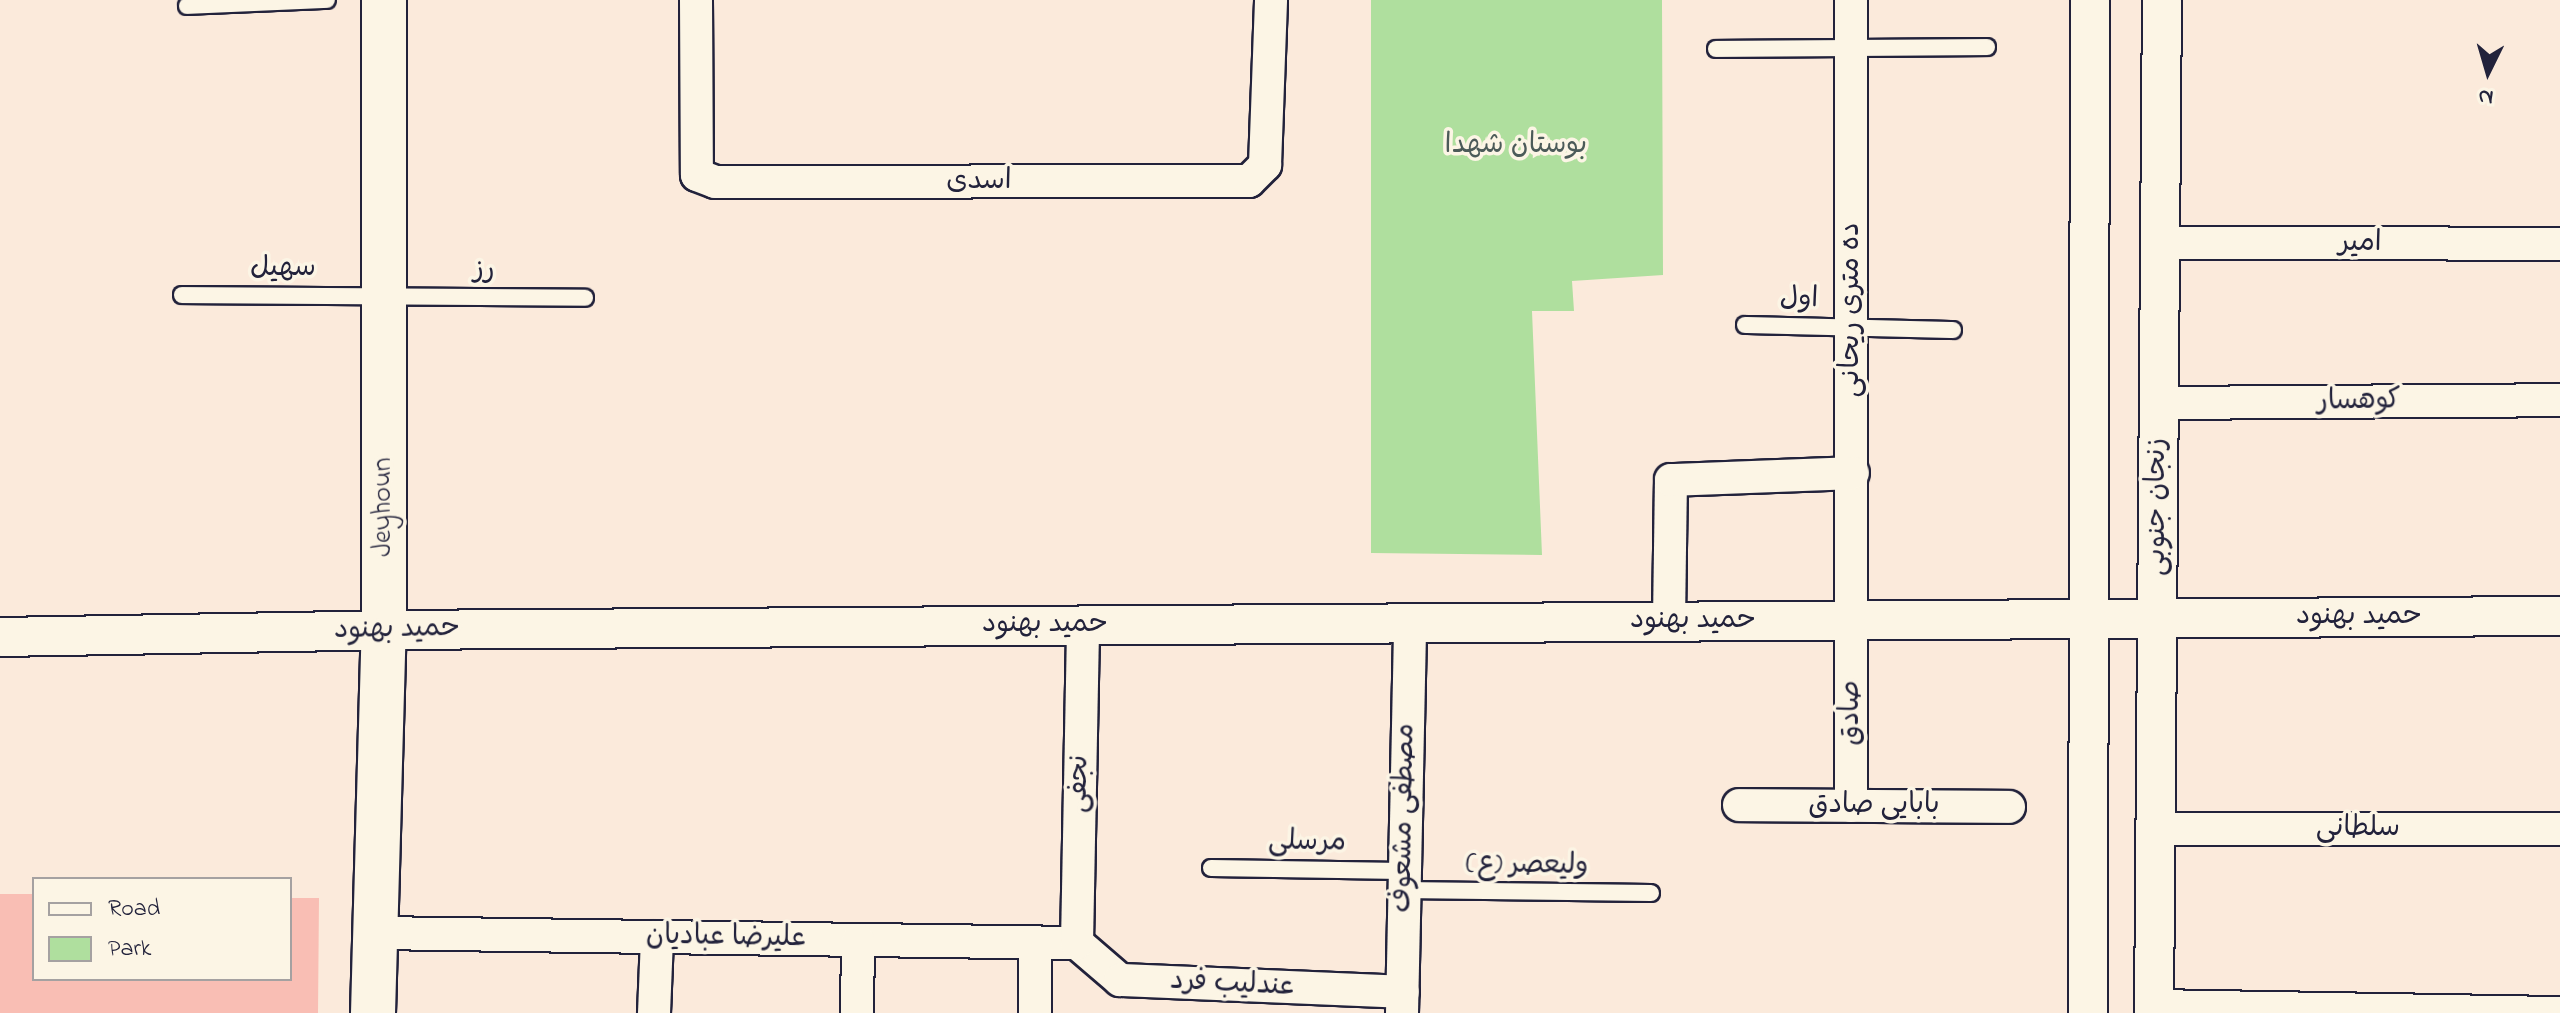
<!DOCTYPE html>
<html>
<head>
<meta charset="utf-8">
<style>
  body { margin:0 }
  #map { position:relative; width:2560px; height:1013px; overflow:hidden; background:#fbeadb; font-family:"Indie Flower","Playpen Sans Arabic",sans-serif }
  div>[style] { position:absolute }
  .green>* { inset:0; background:#afdf9e }
  .building>* { inset:0; background:#f9beb4 }
  .roads { filter:drop-shadow(2px 0 #22223b) drop-shadow(-2px 0 #22223b) drop-shadow(0 2px #22223b) drop-shadow(0 -2px #22223b) }
  .service>* { height:16px; margin:-8px; padding:0 8px; transform-origin:8px; border-radius:8px; background:#fcf5e5 }
  .minor>* { height:32px; margin:-16px; padding:0 16px; transform-origin:16px; border-radius:16px; background:#fcf5e5 }
  .tertiary>* { height:38px; margin:-19px; padding:0 19px; transform-origin:19px; border-radius:19px; background:#fcf5e5 }
  .secondary>* { height:44px; margin:-22px; padding:0 22px; transform-origin:22px; border-radius:22px; background:#fcf5e5 }
  span { translate:-50% -50%; white-space:nowrap; text-align:center; line-height:1.15; -webkit-text-stroke:7px #fcf5e5; paint-order:stroke }
  .park-label { font-size:28px; color:#4c5b59 }
  .street-label { font-size:28px; color:#22223b }
  .legend { position:absolute; left:32px; top:877px; width:260px; height:104px; box-sizing:border-box; background:#fcf5e5; border:2px solid #a5a1a1; margin:0; padding:10px 14px; list-style:none; font-size:24px; color:#22223b }
  .legend li { display:flex; align-items:center; gap:16px; height:40px }
  .legend b { width:40px; border:2px solid #a5a1a1 }
  .north { position:absolute; left:2448px; top:32px; width:80px; height:80px; -webkit-text-stroke:6px #fcf5e5; paint-order:stroke; rotate:185deg; font-size:22px; font-weight:700; line-height:32px; text-align:center; color:#22223b }
  .north::after { content:''; display:block; margin:auto; width:28px; height:36px; background:#22223b; clip-path:polygon(50% 0,100% 100%,50% 72%,0 100%) }
</style>
</head>
<body>
<div id="map">
  <div class="green">
    <i style="clip-path:polygon(1371px 0,1662px 0,1663px 275px,1572px 281px,1574px 311px,1532px 311px,1542px 555px,1371px 553px)"></i>
  </div>
  <div class="building">
    <i style="clip-path:polygon(0 894px,34px 894px,34px 979px,290px 979px,290px 898px,319px 898px,318px 1013px,0 1013px)"></i>
  </div>
  <div class="roads">
    <div class="service">
      <i style="left:187px;top:6px;width:140px;rotate:-2.5deg"></i>
      <i style="left:1716px;top:49px;width:271px;rotate:-0.4deg"></i>
      <i style="left:182px;top:295px;width:403px;rotate:0.4deg"></i>
      <i style="left:1745px;top:325px;width:208px;rotate:1.4deg"></i>
      <i style="left:1211px;top:868px;width:191px;rotate:0.9deg"></i>
      <i style="left:1402px;top:890px;width:249px;rotate:0.7deg"></i>
    </div>
    <div class="minor">
      <i style="left:696px;top:0;width:175px;rotate:89.7deg"></i>
      <i style="left:697px;top:175px;width:19px;rotate:21deg"></i>
      <i style="left:715px;top:182px;width:534px;rotate:-0.11deg"></i>
      <i style="left:1249px;top:181px;width:23px;rotate:-45deg"></i>
      <i style="left:1265px;top:165px;width:165px;rotate:-87.9deg"></i>
      <i style="left:1851px;top:0;width:806px;rotate:90deg"></i>
      <i style="left:2160px;top:243px;width:400px;rotate:0.1deg"></i>
      <i style="left:2159px;top:403px;width:401px;rotate:-0.4deg"></i>
      <i style="left:1669px;top:621px;width:141px;rotate:-89.2deg"></i>
      <i style="left:1671px;top:480px;width:182px;rotate:-2.2deg"></i>
      <i style="left:1739px;top:805px;width:270px;rotate:0.4deg"></i>
      <i style="left:2156px;top:829px;width:404px"></i>
      <i style="left:376px;top:933px;width:701px;rotate:0.82deg"></i>
      <i style="left:1035px;top:942px;width:71px;rotate:90deg"></i>
      <i style="left:1077px;top:943px;width:57px;rotate:40.7deg"></i>
      <i style="left:1120px;top:980px;width:283px;rotate:2.4deg"></i>
      <i style="left:1077px;top:943px;width:318px;rotate:-88.9deg"></i>
      <i style="left:2154px;top:1006px;width:406px;rotate:1deg"></i>
      <i style="left:654px;top:1013px;width:76px;rotate:-87.7deg"></i>
      <i style="left:857px;top:1013px;width:73px;rotate:-89.2deg"></i>
      <i style="left:1402px;top:1013px;width:390px;rotate:-88.8deg"></i>
    </div>
    <div class="tertiary">
      <i style="left:0;top:637px;width:384px;rotate:-1deg"></i>
      <i style="left:384px;top:630px;width:2176px;rotate:-0.37deg"></i>
      <i style="left:2088px;top:1013px;width:1013px;rotate:-89.89deg"></i>
      <i style="left:2154px;top:1013px;width:1013px;rotate:-89.55deg"></i>
    </div>
    <div class="secondary">
      <i style="left:373px;top:1013px;width:383px;rotate:-88.4deg"></i>
      <i style="left:384px;top:630px;width:630px;rotate:-90deg"></i>
    </div>
  </div>
  <div class="park-label">
    <span style="left:1516px;top:146px">بوستان شهدا</span>
  </div>
  <div class="street-label">
    <span style="left:979px;top:182px">اسدی</span>
    <span style="left:2360px;top:244px">امیر</span>
    <span style="left:283px;top:269px">سهیل</span>
    <span style="left:484px;top:271px;rotate:1deg">رز</span>
    <span style="left:1799px;top:300px;rotate:1deg">اول</span>
    <span style="left:1852px;top:310px;rotate:-90deg">ده متری ریحانی</span>
    <span style="left:2359px;top:402px;rotate:-1deg">کوهسار</span>
    <span style="left:384px;top:507px;rotate:-90deg">Jeyhoun</span>
    <span style="left:2158px;top:507px;rotate:-90deg">زنجان جنوبی</span>
    <span style="left:2359px;top:617px">حمید بهنود</span>
    <span style="left:1693px;top:621px">حمید بهنود</span>
    <span style="left:1045px;top:625px">حمید بهنود</span>
    <span style="left:397px;top:630px;rotate:-1deg">حمید بهنود</span>
    <span style="left:1852px;top:713px;rotate:-90deg">صادق</span>
    <span style="left:1080px;top:784px;rotate:-89deg">نجفی</span>
    <span style="left:1874px;top:806px">بابایی صادق</span>
    <span style="left:1405px;top:818px;rotate:-89deg">مصطفی مشعوف</span>
    <span style="left:2358px;top:829px">سلطانی</span>
    <span style="left:1307px;top:843px;rotate:1deg">مرسلی</span>
    <span style="left:1527px;top:866px;rotate:1deg">ولیعصر (ع)</span>
    <span style="left:726px;top:938px;rotate:1deg">علیرضا عبادیان</span>
    <span style="left:1233px;top:985px;rotate:3deg">عندلیب فرد</span>
  </div>
  <ul class="legend">
  <li><b style="height:10px;background:#fcf5e5"></b>Road</li>
  <li><b style="height:22px;background:#afdf9e"></b>Park</li>
  </ul>
  <div class="north">N</div>
</div>
</body>
</html>
